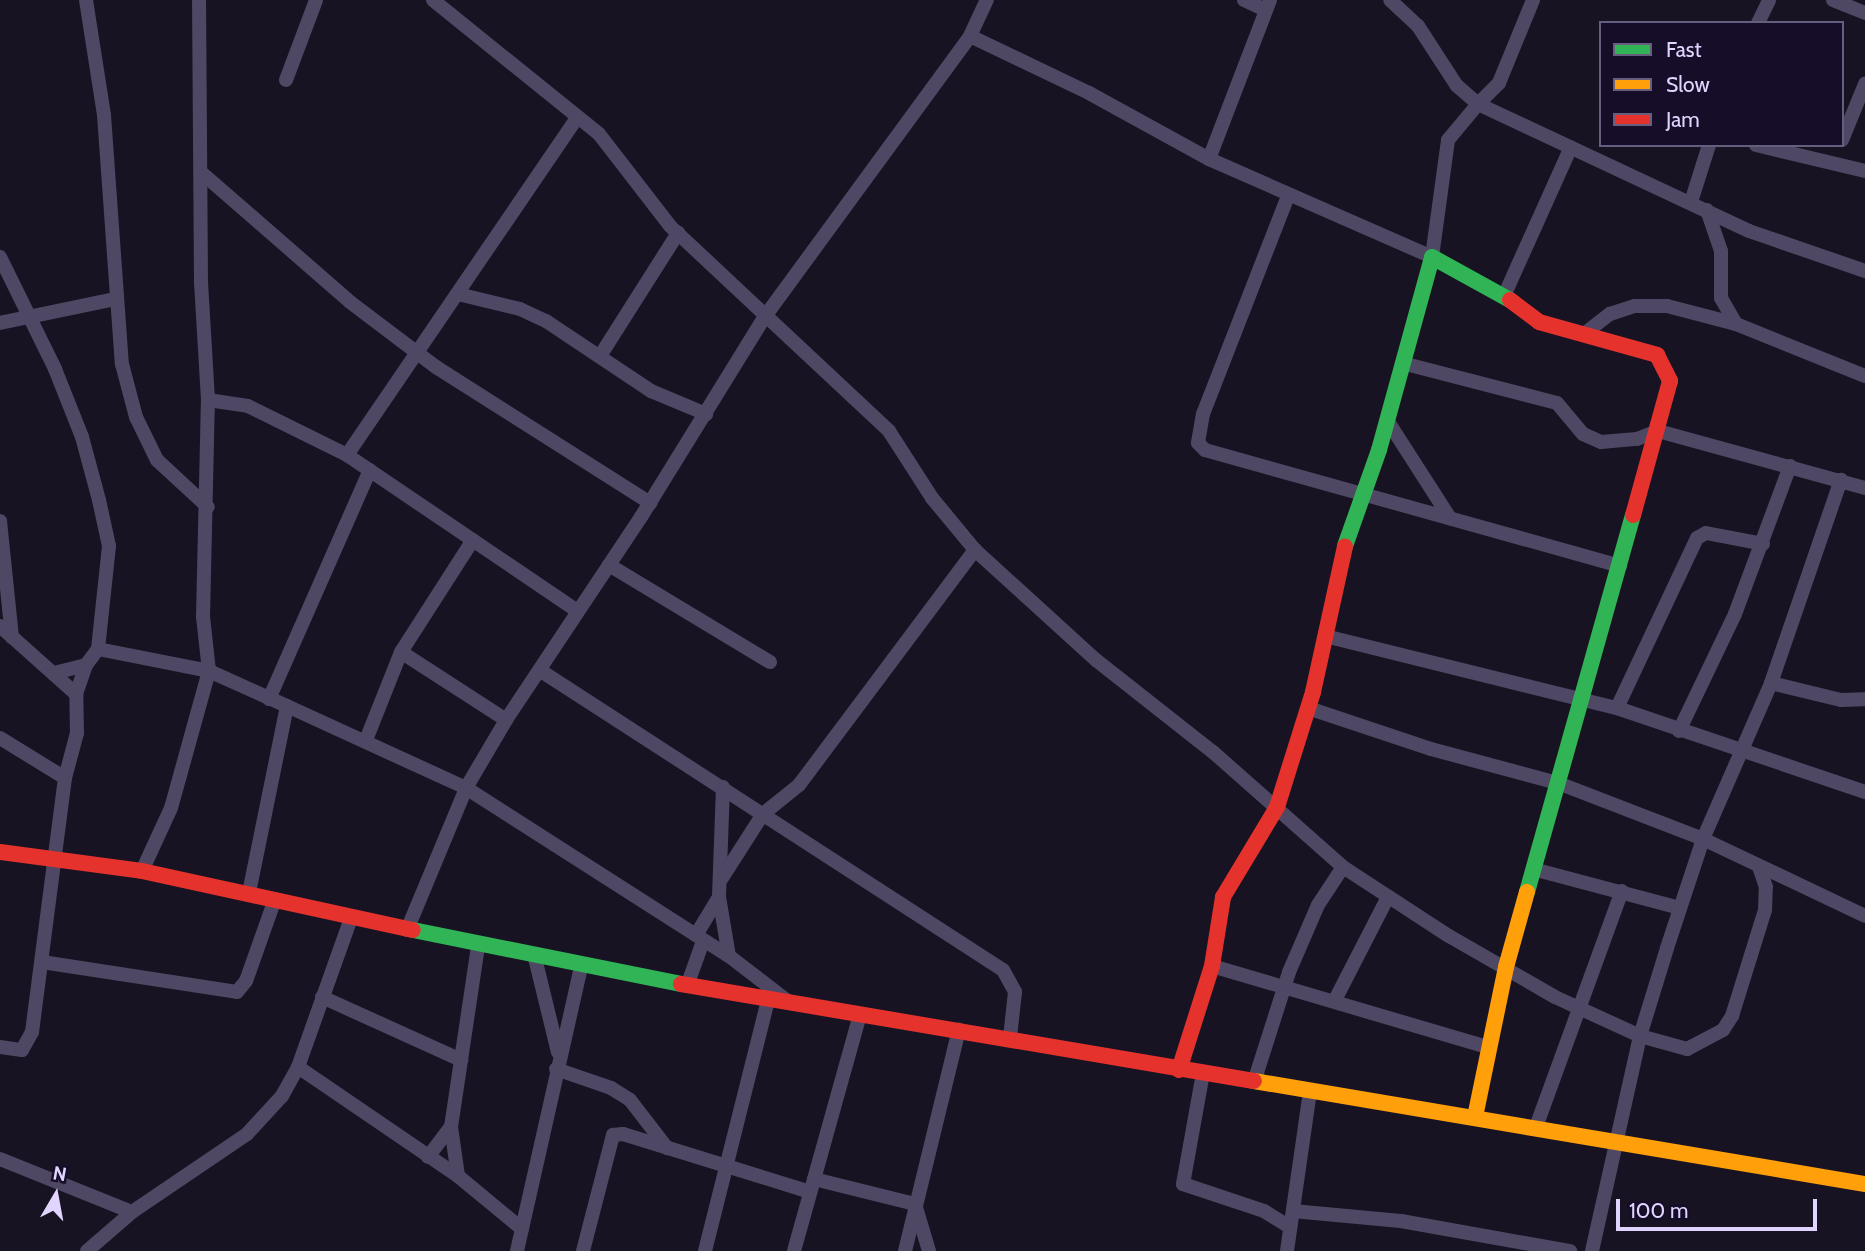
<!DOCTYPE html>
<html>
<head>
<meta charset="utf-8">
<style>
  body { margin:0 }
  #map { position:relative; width:1865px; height:1251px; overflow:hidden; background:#181323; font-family:Cabin,sans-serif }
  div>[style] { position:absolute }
  .street>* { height:14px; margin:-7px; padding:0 7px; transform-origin:7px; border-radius:7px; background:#4e4864 }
  .fast>* { height:16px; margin:-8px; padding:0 8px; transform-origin:8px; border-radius:8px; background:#30b455 }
  .slow>* { height:16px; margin:-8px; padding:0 8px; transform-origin:8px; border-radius:8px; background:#ff9f0a }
  .jam>* { height:16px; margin:-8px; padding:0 8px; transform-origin:8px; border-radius:8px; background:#e5322d }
  span { translate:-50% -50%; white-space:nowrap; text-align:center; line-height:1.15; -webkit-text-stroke:5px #160d29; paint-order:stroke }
  .legend { position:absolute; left:1599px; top:21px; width:245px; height:126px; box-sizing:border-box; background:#160d29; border:2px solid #675d7f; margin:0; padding:9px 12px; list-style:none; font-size:21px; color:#e1d5ff }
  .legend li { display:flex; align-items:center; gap:14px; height:35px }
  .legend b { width:35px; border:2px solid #675d7f }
  .north { position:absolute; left:21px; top:1160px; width:70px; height:70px; -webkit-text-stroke:5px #160d29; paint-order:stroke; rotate:10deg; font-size:19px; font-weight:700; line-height:28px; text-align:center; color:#e1d5ff }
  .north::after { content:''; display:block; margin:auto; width:24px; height:32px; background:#e1d5ff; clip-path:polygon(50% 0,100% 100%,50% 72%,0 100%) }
  .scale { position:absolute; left:1616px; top:1199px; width:201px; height:32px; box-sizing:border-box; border:4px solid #e1d5ff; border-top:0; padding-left:9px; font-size:21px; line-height:24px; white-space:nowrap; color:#e1d5ff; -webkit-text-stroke:5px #160d29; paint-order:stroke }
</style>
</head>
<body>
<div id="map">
  <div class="street">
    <i style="left:86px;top:0;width:116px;rotate:81.1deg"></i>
    <i style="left:104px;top:115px;width:250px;rotate:85.9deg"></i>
    <i style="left:122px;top:364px;width:55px;rotate:75.2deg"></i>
    <i style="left:136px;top:417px;width:48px;rotate:64deg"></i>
    <i style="left:157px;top:460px;width:69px;rotate:42.7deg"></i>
    <i style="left:433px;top:0;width:213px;rotate:38.9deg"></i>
    <i style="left:599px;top:134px;width:116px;rotate:52.3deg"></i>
    <i style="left:670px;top:226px;width:300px;rotate:43.1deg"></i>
    <i style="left:889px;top:431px;width:80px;rotate:57.3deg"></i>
    <i style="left:932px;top:498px;width:67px;rotate:50.4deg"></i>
    <i style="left:975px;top:550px;width:164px;rotate:42.3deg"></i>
    <i style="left:1096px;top:660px;width:149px;rotate:38.2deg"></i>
    <i style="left:1213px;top:752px;width:174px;rotate:41.5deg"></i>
    <i style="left:1343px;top:867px;width:126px;rotate:33.1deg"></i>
    <i style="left:1449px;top:936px;width:122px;rotate:29.9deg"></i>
    <i style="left:1555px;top:997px;width:94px;rotate:24.6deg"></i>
    <i style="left:1640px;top:1036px;width:49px;rotate:15.5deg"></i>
    <i style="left:1687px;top:1049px;width:41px;rotate:-27.8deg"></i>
    <i style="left:1723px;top:1030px;width:17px;rotate:-57deg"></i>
    <i style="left:1732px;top:1016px;width:111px;rotate:-72.7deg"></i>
    <i style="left:1765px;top:910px;width:23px;rotate:-88deg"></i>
    <i style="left:1766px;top:887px;width:21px;rotate:-109deg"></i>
    <i style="left:1244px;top:0;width:23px;rotate:25deg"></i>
    <i style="left:1533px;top:0;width:90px;rotate:112.3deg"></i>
    <i style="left:1499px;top:83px;width:30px;rotate:135deg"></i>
    <i style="left:1478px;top:104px;width:299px;rotate:25.1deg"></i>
    <i style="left:1749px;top:231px;width:123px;rotate:19deg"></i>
    <i style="left:1833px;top:0;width:35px;rotate:22deg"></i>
    <i style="left:1758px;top:23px;width:25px;rotate:-64deg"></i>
    <i style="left:970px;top:36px;width:132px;rotate:25.6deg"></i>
    <i style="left:1089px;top:93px;width:137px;rotate:28.8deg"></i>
    <i style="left:1209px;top:159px;width:244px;rotate:23.7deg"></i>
    <i style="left:1432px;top:257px;width:118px;rotate:-82.2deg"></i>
    <i style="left:1448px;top:140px;width:47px;rotate:-50.2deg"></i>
    <i style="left:1478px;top:104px;width:28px;rotate:-139deg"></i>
    <i style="left:1457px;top:86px;width:72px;rotate:-123deg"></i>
    <i style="left:1418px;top:26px;width:38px;rotate:-137deg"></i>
    <i style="left:286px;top:80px;width:85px;rotate:-69.4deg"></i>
    <i style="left:1842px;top:140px;width:61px;rotate:-67.7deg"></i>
    <i style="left:1756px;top:145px;width:112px;rotate:13.4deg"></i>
    <i style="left:1209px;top:159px;width:170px;rotate:-69deg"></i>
    <i style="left:203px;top:174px;width:195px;rotate:41deg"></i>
    <i style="left:350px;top:302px;width:108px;rotate:37.1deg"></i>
    <i style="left:436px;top:367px;width:254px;rotate:32.4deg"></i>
    <i style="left:1288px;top:196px;width:234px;rotate:111.3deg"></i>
    <i style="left:1203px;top:414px;width:29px;rotate:100deg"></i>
    <i style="left:1198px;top:443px;width:10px;rotate:45deg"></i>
    <i style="left:1205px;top:450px;width:431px;rotate:15.6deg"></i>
    <i style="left:1691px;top:202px;width:60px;rotate:-72.5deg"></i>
    <i style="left:1707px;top:210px;width:43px;rotate:71.1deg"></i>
    <i style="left:1721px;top:251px;width:47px;rotate:90deg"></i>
    <i style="left:1721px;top:298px;width:30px;rotate:60deg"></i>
    <i style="left:1736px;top:324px;width:139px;rotate:22deg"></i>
    <i style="left:0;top:257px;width:125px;rotate:63.8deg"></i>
    <i style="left:55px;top:369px;width:73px;rotate:68.3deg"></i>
    <i style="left:82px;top:437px;width:65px;rotate:74.9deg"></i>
    <i style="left:99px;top:500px;width:47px;rotate:77.7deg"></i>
    <i style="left:109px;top:546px;width:104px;rotate:96.1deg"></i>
    <i style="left:458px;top:294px;width:64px;rotate:13.6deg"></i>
    <i style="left:520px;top:309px;width:29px;rotate:25deg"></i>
    <i style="left:546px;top:321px;width:126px;rotate:33.7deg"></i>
    <i style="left:651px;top:391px;width:60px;rotate:22.7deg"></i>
    <i style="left:1504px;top:296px;width:163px;rotate:-65.8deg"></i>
    <i style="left:0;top:323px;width:117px;rotate:-11.8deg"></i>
    <i style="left:1584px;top:334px;width:33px;rotate:-38deg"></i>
    <i style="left:1610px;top:314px;width:26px;rotate:-18deg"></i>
    <i style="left:1635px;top:306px;width:32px"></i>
    <i style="left:1667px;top:306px;width:71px;rotate:14.6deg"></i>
    <i style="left:600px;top:356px;width:146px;rotate:-57.6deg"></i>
    <i style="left:1402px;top:363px;width:160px;rotate:14.5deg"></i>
    <i style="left:1557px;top:403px;width:40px;rotate:50deg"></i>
    <i style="left:1583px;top:434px;width:20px;rotate:24deg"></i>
    <i style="left:1601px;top:442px;width:36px;rotate:-5deg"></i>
    <i style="left:1637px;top:439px;width:22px;rotate:-21deg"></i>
    <i style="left:1658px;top:431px;width:215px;rotate:15.4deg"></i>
    <i style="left:208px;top:400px;width:40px;rotate:8.5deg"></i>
    <i style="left:248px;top:406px;width:110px;rotate:26.3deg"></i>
    <i style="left:347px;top:455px;width:278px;rotate:34.1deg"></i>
    <i style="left:1387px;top:420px;width:117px;rotate:57.3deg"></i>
    <i style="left:347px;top:455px;width:409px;rotate:-55.7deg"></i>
    <i style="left:0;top:521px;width:117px;rotate:84.1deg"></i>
    <i style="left:609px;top:565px;width:188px;rotate:31.1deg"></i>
    <i style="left:0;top:626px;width:102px;rotate:41.8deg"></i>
    <i style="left:1325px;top:636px;width:301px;rotate:13.9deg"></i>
    <i style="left:1617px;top:708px;width:262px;rotate:18.7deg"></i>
    <i style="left:401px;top:652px;width:125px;rotate:32.9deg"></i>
    <i style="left:541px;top:671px;width:550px;rotate:32.91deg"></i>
    <i style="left:1003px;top:970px;width:25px;rotate:61deg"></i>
    <i style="left:1015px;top:992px;width:45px;rotate:96.3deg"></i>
    <i style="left:54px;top:673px;width:33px;rotate:-14deg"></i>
    <i style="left:1771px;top:683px;width:72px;rotate:13.7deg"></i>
    <i style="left:1841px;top:700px;width:24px;rotate:-2deg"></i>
    <i style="left:269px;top:699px;width:250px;rotate:-66.2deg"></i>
    <i style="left:287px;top:706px;width:197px;rotate:24.6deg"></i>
    <i style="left:466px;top:788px;width:312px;rotate:32.6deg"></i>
    <i style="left:729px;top:956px;width:71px;rotate:37.5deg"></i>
    <i style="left:1308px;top:708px;width:130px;rotate:18.4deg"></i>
    <i style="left:1431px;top:749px;width:131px;rotate:15deg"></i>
    <i style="left:1558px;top:783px;width:155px;rotate:21.1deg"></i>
    <i style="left:1703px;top:839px;width:179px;rotate:25.4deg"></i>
    <i style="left:1617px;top:708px;width:188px;rotate:-64.8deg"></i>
    <i style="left:1697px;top:538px;width:10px;rotate:-29deg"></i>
    <i style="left:1706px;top:533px;width:58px;rotate:10.9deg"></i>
    <i style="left:1679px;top:731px;width:130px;rotate:-64.4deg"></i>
    <i style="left:1735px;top:614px;width:158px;rotate:-69.6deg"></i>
    <i style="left:0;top:738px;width:76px;rotate:31.6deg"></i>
    <i style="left:366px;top:740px;width:95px;rotate:-68.3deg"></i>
    <i style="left:401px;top:652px;width:133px;rotate:-57.3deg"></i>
    <i style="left:723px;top:787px;width:110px;rotate:92.1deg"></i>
    <i style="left:719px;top:897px;width:60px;rotate:80.4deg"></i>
    <i style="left:1533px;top:869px;width:152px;rotate:14.9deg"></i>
    <i style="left:142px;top:871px;width:69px;rotate:-65.3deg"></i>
    <i style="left:171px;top:808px;width:142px;rotate:-74.5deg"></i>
    <i style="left:209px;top:671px;width:54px;rotate:-96.3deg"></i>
    <i style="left:203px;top:617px;width:217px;rotate:-88.7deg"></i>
    <i style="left:208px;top:400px;width:117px;rotate:-93.4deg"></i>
    <i style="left:201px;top:283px;width:283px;rotate:-90.4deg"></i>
    <i style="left:722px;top:878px;width:76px;rotate:-57.4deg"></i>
    <i style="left:763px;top:814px;width:46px;rotate:-38.9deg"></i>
    <i style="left:799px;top:785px;width:294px;rotate:-53.2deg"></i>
    <i style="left:407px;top:930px;width:154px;rotate:-67.4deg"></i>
    <i style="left:466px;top:788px;width:79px;rotate:-59.5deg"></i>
    <i style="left:506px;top:720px;width:244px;rotate:-56.4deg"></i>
    <i style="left:641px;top:517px;width:238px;rotate:-58.3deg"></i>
    <i style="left:766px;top:315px;width:346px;rotate:-53.8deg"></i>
    <i style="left:970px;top:36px;width:40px;rotate:-65deg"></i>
    <i style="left:696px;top:935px;width:44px;rotate:-58.8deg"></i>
    <i style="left:535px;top:958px;width:97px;rotate:76.3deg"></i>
    <i style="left:42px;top:962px;width:197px;rotate:8.7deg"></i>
    <i style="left:237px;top:992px;width:14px;rotate:-51deg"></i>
    <i style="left:246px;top:981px;width:87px;rotate:-70.5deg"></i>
    <i style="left:1212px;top:966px;width:287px;rotate:16.4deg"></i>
    <i style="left:687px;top:986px;width:48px;rotate:-70.4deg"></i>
    <i style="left:322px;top:997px;width:153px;rotate:24.4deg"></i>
    <i style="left:1335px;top:1000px;width:116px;rotate:-62.8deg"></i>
    <i style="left:0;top:1047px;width:22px;rotate:8deg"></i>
    <i style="left:22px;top:1050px;width:21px;rotate:-61deg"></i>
    <i style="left:32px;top:1032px;width:256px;rotate:-82.6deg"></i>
    <i style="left:65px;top:778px;width:47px;rotate:-75.1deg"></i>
    <i style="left:77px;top:733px;width:39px;rotate:-91deg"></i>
    <i style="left:76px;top:694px;width:31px;rotate:-71deg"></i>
    <i style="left:86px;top:665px;width:20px;rotate:-53deg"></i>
    <i style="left:98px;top:649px;width:113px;rotate:11.2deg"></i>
    <i style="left:209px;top:671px;width:85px;rotate:24.2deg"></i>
    <i style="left:287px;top:706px;width:191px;rotate:101.5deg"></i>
    <i style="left:298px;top:1067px;width:194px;rotate:34.3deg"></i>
    <i style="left:458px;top:1176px;width:83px;rotate:39.6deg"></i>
    <i style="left:556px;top:1069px;width:58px;rotate:19.1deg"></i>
    <i style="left:611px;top:1088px;width:22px;rotate:32deg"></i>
    <i style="left:630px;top:1100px;width:61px;rotate:52.4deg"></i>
    <i style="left:1203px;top:1073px;width:113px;rotate:100.2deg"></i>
    <i style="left:1183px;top:1184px;width:85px;rotate:18.4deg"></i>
    <i style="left:1264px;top:1211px;width:31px;rotate:32deg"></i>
    <i style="left:1254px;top:1082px;width:115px;rotate:-72.3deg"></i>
    <i style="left:1289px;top:972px;width:73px;rotate:-66.6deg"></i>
    <i style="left:1318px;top:905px;width:45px;rotate:-56.7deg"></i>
    <i style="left:1536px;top:1127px;width:251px;rotate:-70deg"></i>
    <i style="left:428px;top:1157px;width:38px;rotate:-53deg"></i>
    <i style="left:0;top:1159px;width:142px;rotate:21.9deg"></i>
    <i style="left:458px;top:1176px;width:49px;rotate:-98.1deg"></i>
    <i style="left:451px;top:1127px;width:183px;rotate:-81.5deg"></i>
    <i style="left:814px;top:1179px;width:104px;rotate:13.9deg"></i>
    <i style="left:915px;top:1204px;width:49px;rotate:73.4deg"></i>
    <i style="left:1293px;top:1211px;width:108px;rotate:5.3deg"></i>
    <i style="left:1401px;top:1221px;width:172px;rotate:10.1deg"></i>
    <i style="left:87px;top:1251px;width:60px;rotate:-40.9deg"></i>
    <i style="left:132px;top:1212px;width:139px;rotate:-34.1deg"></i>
    <i style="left:247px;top:1134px;width:52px;rotate:-47.4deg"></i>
    <i style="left:282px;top:1096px;width:33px;rotate:-61deg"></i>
    <i style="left:298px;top:1067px;width:158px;rotate:-70.4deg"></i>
    <i style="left:517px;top:1251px;width:291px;rotate:-77.3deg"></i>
    <i style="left:583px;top:1251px;width:120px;rotate:-75.5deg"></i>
    <i style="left:613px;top:1135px;width:10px;rotate:-6deg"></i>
    <i style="left:623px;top:1134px;width:196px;rotate:17.2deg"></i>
    <i style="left:705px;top:1251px;width:262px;rotate:-75.9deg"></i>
    <i style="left:794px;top:1251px;width:246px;rotate:-74.4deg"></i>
    <i style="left:905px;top:1251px;width:228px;rotate:-76.3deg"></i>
    <i style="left:1287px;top:1251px;width:161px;rotate:-81.8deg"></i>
    <i style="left:1592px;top:1251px;width:220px;rotate:-77.4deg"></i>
    <i style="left:1640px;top:1036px;width:92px;rotate:-72.9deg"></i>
    <i style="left:1667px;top:948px;width:115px;rotate:-71.7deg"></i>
    <i style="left:1703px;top:839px;width:170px;rotate:-66.4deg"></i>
    <i style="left:1771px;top:683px;width:215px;rotate:-71deg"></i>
  </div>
  <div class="fast">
    <i style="left:1345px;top:546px;width:102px;rotate:-70.5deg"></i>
    <i style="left:1379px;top:450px;width:200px;rotate:-74.6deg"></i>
    <i style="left:1432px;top:257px;width:89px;rotate:28.9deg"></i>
    <i style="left:1527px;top:892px;width:392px;rotate:-74.3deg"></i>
    <i style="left:413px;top:930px;width:273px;rotate:11.4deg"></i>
  </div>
  <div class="slow">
    <i style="left:1254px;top:1081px;width:620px;rotate:9.57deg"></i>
    <i style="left:1475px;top:1117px;width:153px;rotate:-78.3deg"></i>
    <i style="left:1506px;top:967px;width:78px;rotate:-74.4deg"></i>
  </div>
  <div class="jam">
    <i style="left:1510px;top:300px;width:36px;rotate:37deg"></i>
    <i style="left:1539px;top:322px;width:123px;rotate:15.6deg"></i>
    <i style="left:1657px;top:355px;width:29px;rotate:63deg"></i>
    <i style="left:1670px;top:381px;width:139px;rotate:105.4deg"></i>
    <i style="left:0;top:852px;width:143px;rotate:7.6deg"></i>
    <i style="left:142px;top:871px;width:277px;rotate:12.3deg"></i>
    <i style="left:681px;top:984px;width:581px;rotate:9.61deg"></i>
    <i style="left:1179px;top:1070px;width:109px;rotate:-72.4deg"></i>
    <i style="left:1212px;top:966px;width:70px;rotate:-80.9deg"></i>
    <i style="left:1223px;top:897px;width:105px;rotate:-59deg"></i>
    <i style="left:1277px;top:807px;width:121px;rotate:-72.6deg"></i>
    <i style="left:1313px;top:692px;width:149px;rotate:-77.6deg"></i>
  </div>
  <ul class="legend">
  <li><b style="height:9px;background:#30b455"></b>Fast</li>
  <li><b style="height:9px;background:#ff9f0a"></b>Slow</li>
  <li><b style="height:9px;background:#e5322d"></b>Jam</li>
  </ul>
  <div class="north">N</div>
  <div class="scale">100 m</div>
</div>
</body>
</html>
